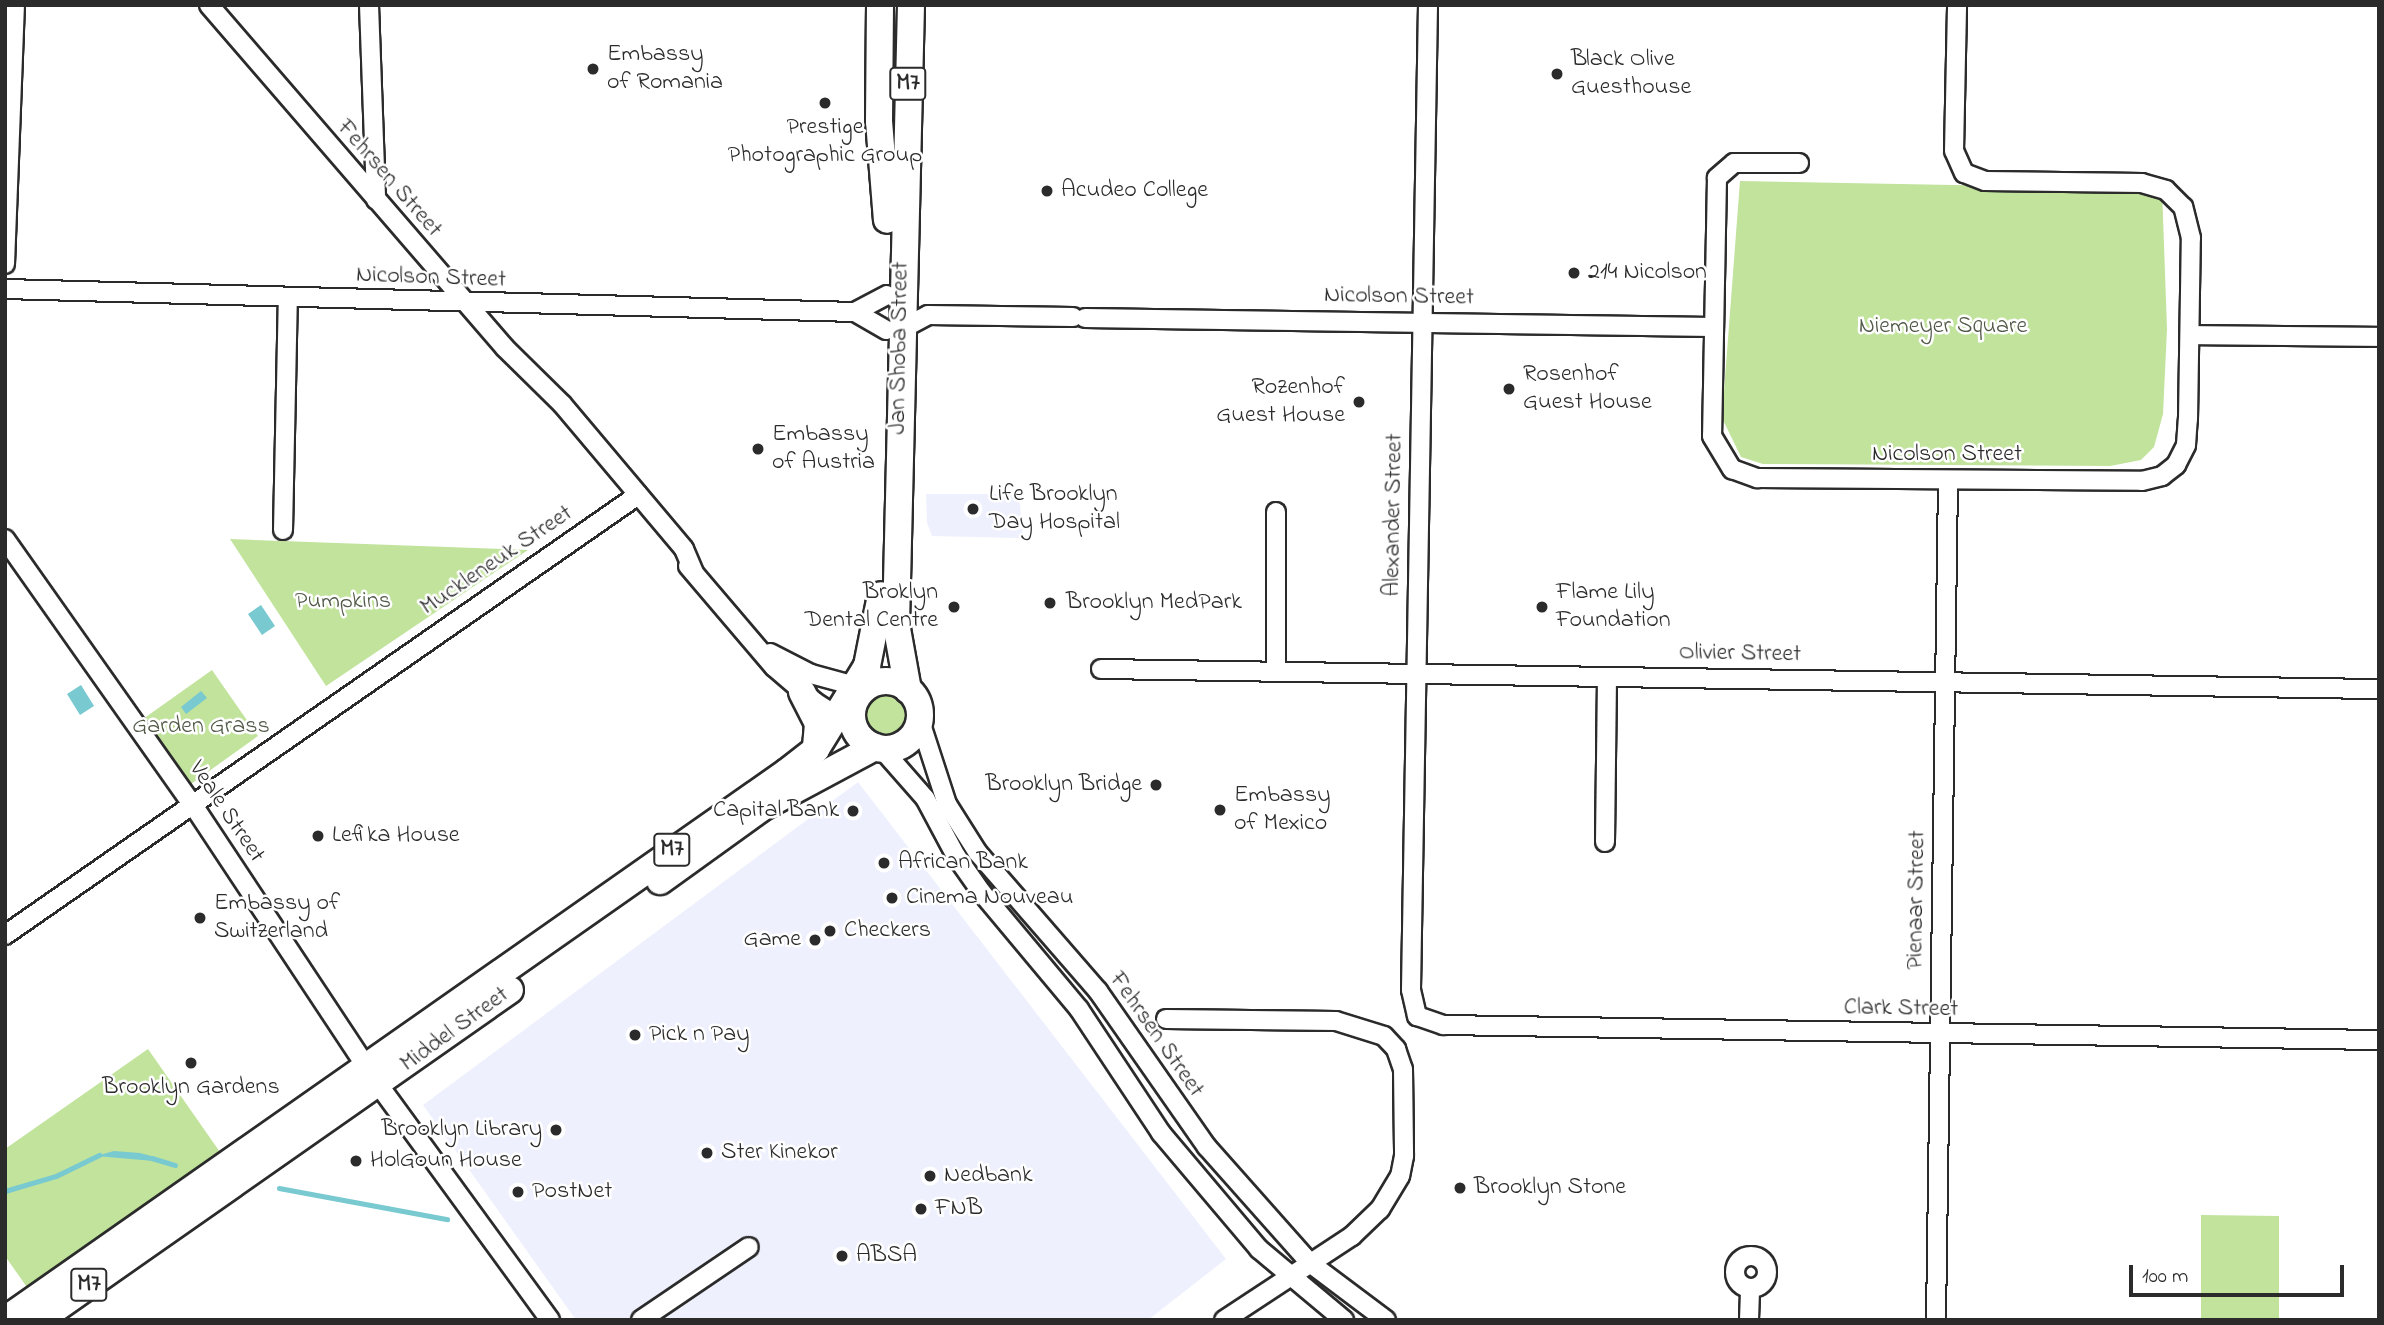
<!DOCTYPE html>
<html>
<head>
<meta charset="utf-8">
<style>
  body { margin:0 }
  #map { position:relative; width:2384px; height:1325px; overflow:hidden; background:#fff; font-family:"Indie Flower",sans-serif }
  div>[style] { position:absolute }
  .built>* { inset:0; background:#eef1fd }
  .green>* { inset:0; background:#c1e39c }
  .round { border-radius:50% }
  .water>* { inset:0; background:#78c9d0 }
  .stream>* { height:4.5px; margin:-2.25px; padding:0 2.25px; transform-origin:2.25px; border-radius:2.25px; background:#78c9d0 }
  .roads { filter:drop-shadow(2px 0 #2b2b2b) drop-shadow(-2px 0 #2b2b2b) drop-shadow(0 2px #2b2b2b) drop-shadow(0 -2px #2b2b2b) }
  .minor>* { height:18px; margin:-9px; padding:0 9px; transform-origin:9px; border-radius:9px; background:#fff }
  .minor>.ring { margin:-9px; padding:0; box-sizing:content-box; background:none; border:18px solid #fff; border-radius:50% }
  .primary>* { height:26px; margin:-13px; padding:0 13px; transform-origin:13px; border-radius:13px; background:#fff }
  .primary>.ring { margin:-13px; padding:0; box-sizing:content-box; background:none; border:26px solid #fff; border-radius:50% }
  .dots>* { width:19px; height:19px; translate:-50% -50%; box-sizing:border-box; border:4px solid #fff; border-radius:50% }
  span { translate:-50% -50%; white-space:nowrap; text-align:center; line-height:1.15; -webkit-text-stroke:5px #fff; paint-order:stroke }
  .shield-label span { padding:2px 5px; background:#fff; border:2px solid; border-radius:5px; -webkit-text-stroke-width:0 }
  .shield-label { font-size:23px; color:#2b2b2b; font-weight:700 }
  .poi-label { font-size:24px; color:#2b2b2b }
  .left { translate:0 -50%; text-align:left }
  .right { translate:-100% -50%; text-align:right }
  .street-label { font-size:24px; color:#2b2b2b }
  .park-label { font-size:24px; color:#505947 }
  .frame { position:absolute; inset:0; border:7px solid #2b2b2b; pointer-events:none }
  .scale { position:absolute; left:2129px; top:1265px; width:215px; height:32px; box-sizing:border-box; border:4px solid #2b2b2b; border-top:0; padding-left:9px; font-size:21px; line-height:24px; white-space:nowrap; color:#2b2b2b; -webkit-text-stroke:5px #fff; paint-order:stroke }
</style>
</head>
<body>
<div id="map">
  <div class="built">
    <i style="clip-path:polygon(926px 494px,1019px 494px,1023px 538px,932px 536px,927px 523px)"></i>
    <i style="clip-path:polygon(858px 782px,1226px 1259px,1148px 1320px,576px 1320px,423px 1105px)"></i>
  </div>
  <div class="green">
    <i style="clip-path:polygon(1740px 181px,2162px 189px,2167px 329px,2163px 414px,2154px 447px,2141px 460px,2110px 466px,1763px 464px,1741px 457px,1722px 418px)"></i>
    <i style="clip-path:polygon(230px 539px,528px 550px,326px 686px)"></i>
    <i style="clip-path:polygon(212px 670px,258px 736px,191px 784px,143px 719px)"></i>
    <i class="round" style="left:860px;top:685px;width:52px;height:52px"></i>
    <i style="clip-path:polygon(148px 1049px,222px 1155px,29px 1290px,5px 1256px,5px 1149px)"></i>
    <i style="clip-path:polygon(2201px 1215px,2279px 1216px,2279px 1320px,2201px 1320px)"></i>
  </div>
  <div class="water">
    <i style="clip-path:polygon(261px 605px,275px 626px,262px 635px,248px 614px)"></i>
    <i style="clip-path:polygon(81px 685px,94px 706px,80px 715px,67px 694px)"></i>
    <i style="clip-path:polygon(201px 691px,207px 698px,186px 714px,181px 707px)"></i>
    <i style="clip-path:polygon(114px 1151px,140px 1153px,155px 1157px,154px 1161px,96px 1156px)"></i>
  </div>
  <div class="stream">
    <i style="left:152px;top:1158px;width:24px;rotate:17deg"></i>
    <i style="left:279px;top:1188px;width:171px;rotate:10.5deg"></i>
    <i style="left:5px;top:1191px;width:53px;rotate:-16.4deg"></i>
    <i style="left:56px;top:1176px;width:48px;rotate:-26deg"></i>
  </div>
  <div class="roads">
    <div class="minor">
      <i style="left:209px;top:5px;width:453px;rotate:49.2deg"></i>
      <i style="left:505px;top:348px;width:80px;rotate:44.5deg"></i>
      <i style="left:562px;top:404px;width:189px;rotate:49.9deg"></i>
      <i style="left:684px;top:549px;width:25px;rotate:67deg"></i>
      <i style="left:369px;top:5px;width:195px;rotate:87.9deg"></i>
      <i style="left:1428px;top:5px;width:985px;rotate:90.99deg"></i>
      <i style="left:1411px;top:990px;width:27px;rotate:77deg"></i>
      <i style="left:1417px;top:1016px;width:28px;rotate:19deg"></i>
      <i style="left:1443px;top:1025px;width:936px;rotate:0.92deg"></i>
      <i style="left:1799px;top:163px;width:65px;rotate:180deg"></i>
      <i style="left:1734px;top:163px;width:23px;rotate:139deg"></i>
      <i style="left:1717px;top:178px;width:258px;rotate:91.1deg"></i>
      <i style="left:1712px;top:436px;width:39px;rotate:59deg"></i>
      <i style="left:1732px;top:469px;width:27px;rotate:20deg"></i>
      <i style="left:1757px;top:478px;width:385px;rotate:0.4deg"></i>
      <i style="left:2142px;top:481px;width:21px;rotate:-14deg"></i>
      <i style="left:2162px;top:476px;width:18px;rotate:-38deg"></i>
      <i style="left:2176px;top:465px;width:22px;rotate:-63deg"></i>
      <i style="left:2186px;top:445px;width:26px;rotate:-86deg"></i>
      <i style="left:2188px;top:419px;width:181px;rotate:-89.1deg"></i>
      <i style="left:2191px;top:238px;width:32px;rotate:-104deg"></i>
      <i style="left:2183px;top:207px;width:24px;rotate:-135deg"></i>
      <i style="left:2166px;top:190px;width:25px;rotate:-164deg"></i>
      <i style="left:2142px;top:183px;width:157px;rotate:-179.3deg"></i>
      <i style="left:1985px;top:181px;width:22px;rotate:-159deg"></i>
      <i style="left:1964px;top:173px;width:24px;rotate:-114deg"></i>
      <i style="left:1954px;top:151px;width:146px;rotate:-88.8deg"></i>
      <i style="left:5px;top:264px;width:259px;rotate:-87.8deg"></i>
      <i style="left:5px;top:289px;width:850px;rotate:1.55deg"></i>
      <i style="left:855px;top:312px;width:36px;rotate:30deg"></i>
      <i style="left:855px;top:312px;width:36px;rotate:-28deg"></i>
      <i style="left:1085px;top:318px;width:628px;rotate:0.82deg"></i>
      <i style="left:900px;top:330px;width:32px;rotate:-28deg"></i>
      <i style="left:928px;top:315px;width:145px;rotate:0.8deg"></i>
      <i style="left:2190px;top:335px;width:189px;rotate:0.6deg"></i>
      <i style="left:283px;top:530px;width:231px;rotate:-88.8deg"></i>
      <i style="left:5px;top:539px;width:329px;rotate:54.8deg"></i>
      <i style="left:195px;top:808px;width:331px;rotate:56.5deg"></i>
      <i style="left:378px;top:1084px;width:292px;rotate:53.9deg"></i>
      <i style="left:688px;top:566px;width:133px;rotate:49.6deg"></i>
      <i style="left:774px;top:667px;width:54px;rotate:40.5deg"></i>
      <i style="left:815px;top:702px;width:46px;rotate:32.7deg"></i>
      <i style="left:770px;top:653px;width:46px;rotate:27.1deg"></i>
      <i style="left:811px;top:674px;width:54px;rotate:15.1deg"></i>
      <i style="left:1101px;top:669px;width:1278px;rotate:0.9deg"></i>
      <i style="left:1276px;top:672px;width:160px;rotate:-90deg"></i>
      <i style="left:919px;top:718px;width:90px;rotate:72deg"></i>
      <i style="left:947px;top:804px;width:58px;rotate:57.7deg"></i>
      <i style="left:978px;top:853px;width:183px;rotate:49deg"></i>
      <i style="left:1098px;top:991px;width:190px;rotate:55.1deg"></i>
      <i style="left:1207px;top:1147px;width:155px;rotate:48.4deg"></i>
      <i style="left:1310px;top:1263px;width:95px;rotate:36.9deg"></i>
      <i style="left:881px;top:748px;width:67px;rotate:48.7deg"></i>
      <i style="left:925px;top:798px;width:66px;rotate:61.9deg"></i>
      <i style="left:956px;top:856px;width:45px;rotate:54.9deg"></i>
      <i style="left:982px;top:893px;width:151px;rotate:50.1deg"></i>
      <i style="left:1079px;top:1009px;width:149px;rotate:56.5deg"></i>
      <i style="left:1161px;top:1133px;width:152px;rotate:49.8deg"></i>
      <i style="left:1259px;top:1249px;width:111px;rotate:39.9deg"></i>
      <i style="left:1605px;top:842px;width:165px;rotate:-89.3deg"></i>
      <i style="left:5px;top:935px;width:771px;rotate:-34.8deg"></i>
      <i style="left:1166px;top:1019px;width:170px;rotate:0.7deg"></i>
      <i style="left:1336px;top:1021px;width:50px;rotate:17.4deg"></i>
      <i style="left:1384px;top:1036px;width:18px;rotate:47deg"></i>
      <i style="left:1396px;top:1049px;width:21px;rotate:71deg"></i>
      <i style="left:1403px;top:1069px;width:87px;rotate:89.3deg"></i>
      <i style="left:1404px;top:1156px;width:20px;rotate:101deg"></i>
      <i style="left:1400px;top:1176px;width:39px;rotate:121deg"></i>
      <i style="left:1380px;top:1209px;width:39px;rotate:136deg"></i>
      <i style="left:1352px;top:1236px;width:153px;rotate:146.7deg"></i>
      <i class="ring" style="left:1735px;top:1256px;width:14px;height:14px"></i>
      <i style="left:641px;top:1320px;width:130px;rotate:-34.1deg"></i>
      <i style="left:1749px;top:1320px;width:32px;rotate:-88deg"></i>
      <i style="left:1936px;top:1320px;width:840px;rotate:-89.18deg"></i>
    </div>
    <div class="primary">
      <i style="left:880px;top:5px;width:116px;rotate:90.5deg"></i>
      <i style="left:879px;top:121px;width:99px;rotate:85.4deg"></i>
      <i class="ring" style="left:852px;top:681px;width:42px;height:42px"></i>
      <i style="left:868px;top:684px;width:18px;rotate:-93deg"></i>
      <i style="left:867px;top:666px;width:72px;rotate:-78.8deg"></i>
      <i style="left:908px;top:690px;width:68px;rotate:-100.2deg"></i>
      <i style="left:896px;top:623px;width:618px;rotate:-88.61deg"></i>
      <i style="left:802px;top:692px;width:36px;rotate:63deg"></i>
      <i style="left:818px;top:724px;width:25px;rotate:95deg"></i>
      <i style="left:660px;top:881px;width:127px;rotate:-35.7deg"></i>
      <i style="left:763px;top:807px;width:127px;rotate:-28.2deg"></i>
      <i style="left:5px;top:1320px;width:955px;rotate:-35.02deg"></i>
      <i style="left:787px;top:772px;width:37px;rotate:-38deg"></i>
      <i style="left:816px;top:749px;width:97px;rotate:-58.4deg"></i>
      <i style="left:39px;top:1320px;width:575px;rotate:-35.02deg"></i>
    </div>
  </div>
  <div class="dots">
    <i style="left:593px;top:69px;background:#2b2b2b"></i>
    <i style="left:1557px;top:74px;background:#2b2b2b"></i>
    <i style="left:825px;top:103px;background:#2b2b2b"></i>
    <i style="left:1047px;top:191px;background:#2b2b2b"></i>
    <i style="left:1574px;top:273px;background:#2b2b2b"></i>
    <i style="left:1509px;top:389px;background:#2b2b2b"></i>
    <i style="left:1359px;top:402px;background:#2b2b2b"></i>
    <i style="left:758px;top:449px;background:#2b2b2b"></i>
    <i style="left:973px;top:509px;background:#2b2b2b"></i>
    <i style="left:1050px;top:603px;background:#2b2b2b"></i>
    <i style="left:954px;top:607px;background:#2b2b2b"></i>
    <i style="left:1542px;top:607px;background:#2b2b2b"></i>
    <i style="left:1156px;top:785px;background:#2b2b2b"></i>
    <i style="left:1220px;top:810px;background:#2b2b2b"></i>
    <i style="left:853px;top:811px;background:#2b2b2b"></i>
    <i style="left:318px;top:836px;background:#2b2b2b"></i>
    <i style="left:884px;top:863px;background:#2b2b2b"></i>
    <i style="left:892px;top:898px;background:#2b2b2b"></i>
    <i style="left:200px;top:918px;background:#2b2b2b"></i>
    <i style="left:830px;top:931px;background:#2b2b2b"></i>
    <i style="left:815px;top:940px;background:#2b2b2b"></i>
    <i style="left:635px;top:1035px;background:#2b2b2b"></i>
    <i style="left:191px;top:1063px;background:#2b2b2b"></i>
    <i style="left:556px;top:1130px;background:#2b2b2b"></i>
    <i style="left:707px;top:1153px;background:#2b2b2b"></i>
    <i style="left:356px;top:1161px;background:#2b2b2b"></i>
    <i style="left:930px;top:1176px;background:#2b2b2b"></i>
    <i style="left:1460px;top:1188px;background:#2b2b2b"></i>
    <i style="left:518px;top:1192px;background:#2b2b2b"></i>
    <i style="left:921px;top:1209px;background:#2b2b2b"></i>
    <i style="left:842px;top:1256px;background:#2b2b2b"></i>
  </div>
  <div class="shield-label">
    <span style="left:908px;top:84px">M7</span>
    <span style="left:672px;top:850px">M7</span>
    <span style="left:89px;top:1285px">M7</span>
  </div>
  <div class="poi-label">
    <span class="left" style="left:607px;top:69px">Embassy<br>of Romania</span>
    <span class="left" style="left:1571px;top:74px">Black Olive<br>Guesthouse</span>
    <span style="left:825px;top:142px">Prestige<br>Photographic Group</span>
    <span class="left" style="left:1061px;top:191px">Acudeo College</span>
    <span class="left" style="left:1588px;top:273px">214 Nicolson</span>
    <span class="left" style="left:1523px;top:389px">Rosenhof<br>Guest House</span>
    <span class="right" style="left:1345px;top:402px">Rozenhof<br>Guest House</span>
    <span class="left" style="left:772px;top:449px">Embassy<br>of Austria</span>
    <span class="left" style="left:989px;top:509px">Life Brooklyn<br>Day Hospital</span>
    <span class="right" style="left:938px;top:607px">Broklyn<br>Dental Centre</span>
    <span class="left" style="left:1556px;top:607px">Flame Lily<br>Foundation</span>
    <span class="left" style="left:1066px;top:603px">Brooklyn MedPark</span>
    <span class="right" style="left:1142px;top:785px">Brooklyn Bridge</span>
    <span class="left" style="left:1234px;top:810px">Embassy<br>of Mexico</span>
    <span class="right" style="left:839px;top:811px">Capital Bank</span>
    <span class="left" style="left:332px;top:836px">Lefika House</span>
    <span class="left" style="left:898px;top:863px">African Bank</span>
    <span class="left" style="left:906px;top:898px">Cinema Nouveau</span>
    <span class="left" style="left:214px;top:918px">Embassy of<br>Switzerland</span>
    <span class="left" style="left:844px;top:931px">Checkers</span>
    <span class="right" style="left:801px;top:940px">Game</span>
    <span class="left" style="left:649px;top:1035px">Pick n Pay</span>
    <span style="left:191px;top:1088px">Brooklyn Gardens</span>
    <span class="right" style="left:542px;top:1130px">Brooklyn Library</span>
    <span class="left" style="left:721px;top:1153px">Ster Kinekor</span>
    <span class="left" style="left:370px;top:1161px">HolGoun House</span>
    <span class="left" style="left:944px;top:1176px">Nedbank</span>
    <span class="left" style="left:1474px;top:1188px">Brooklyn Stone</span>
    <span class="left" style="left:532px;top:1192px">PostNet</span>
    <span class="left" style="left:935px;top:1209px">FNB</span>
    <span class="left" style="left:856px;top:1256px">ABSA</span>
  </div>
  <div class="street-label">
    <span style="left:389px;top:179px;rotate:49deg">Fehrsen Street</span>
    <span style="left:431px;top:278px;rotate:2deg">Nicolson Street</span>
    <span style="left:1399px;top:297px;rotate:1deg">Nicolson Street</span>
    <span style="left:900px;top:348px;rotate:-89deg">Jan Shoba Street</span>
    <span style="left:1947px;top:455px">Nicolson Street</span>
    <span style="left:1394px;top:515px;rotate:-89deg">Alexander Street</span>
    <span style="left:497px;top:561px;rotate:-34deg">Muckleneuk Street</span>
    <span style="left:1740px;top:654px;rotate:1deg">Olivier Street</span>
    <span style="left:226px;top:812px;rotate:56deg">Veale Street</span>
    <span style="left:1917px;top:900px;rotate:-89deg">Pienaar Street</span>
    <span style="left:1901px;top:1009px;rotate:1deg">Clark Street</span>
    <span style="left:455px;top:1030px;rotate:-36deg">Middel Street</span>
    <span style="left:1156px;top:1035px;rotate:55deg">Fehrsen Street</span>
  </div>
  <div class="park-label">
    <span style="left:1943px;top:327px">Niemeyer Square</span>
    <span style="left:343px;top:602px">Pumpkins</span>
    <span style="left:201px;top:727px">Garden Grass</span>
  </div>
  <div class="frame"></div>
  <div class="scale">100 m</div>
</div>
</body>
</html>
